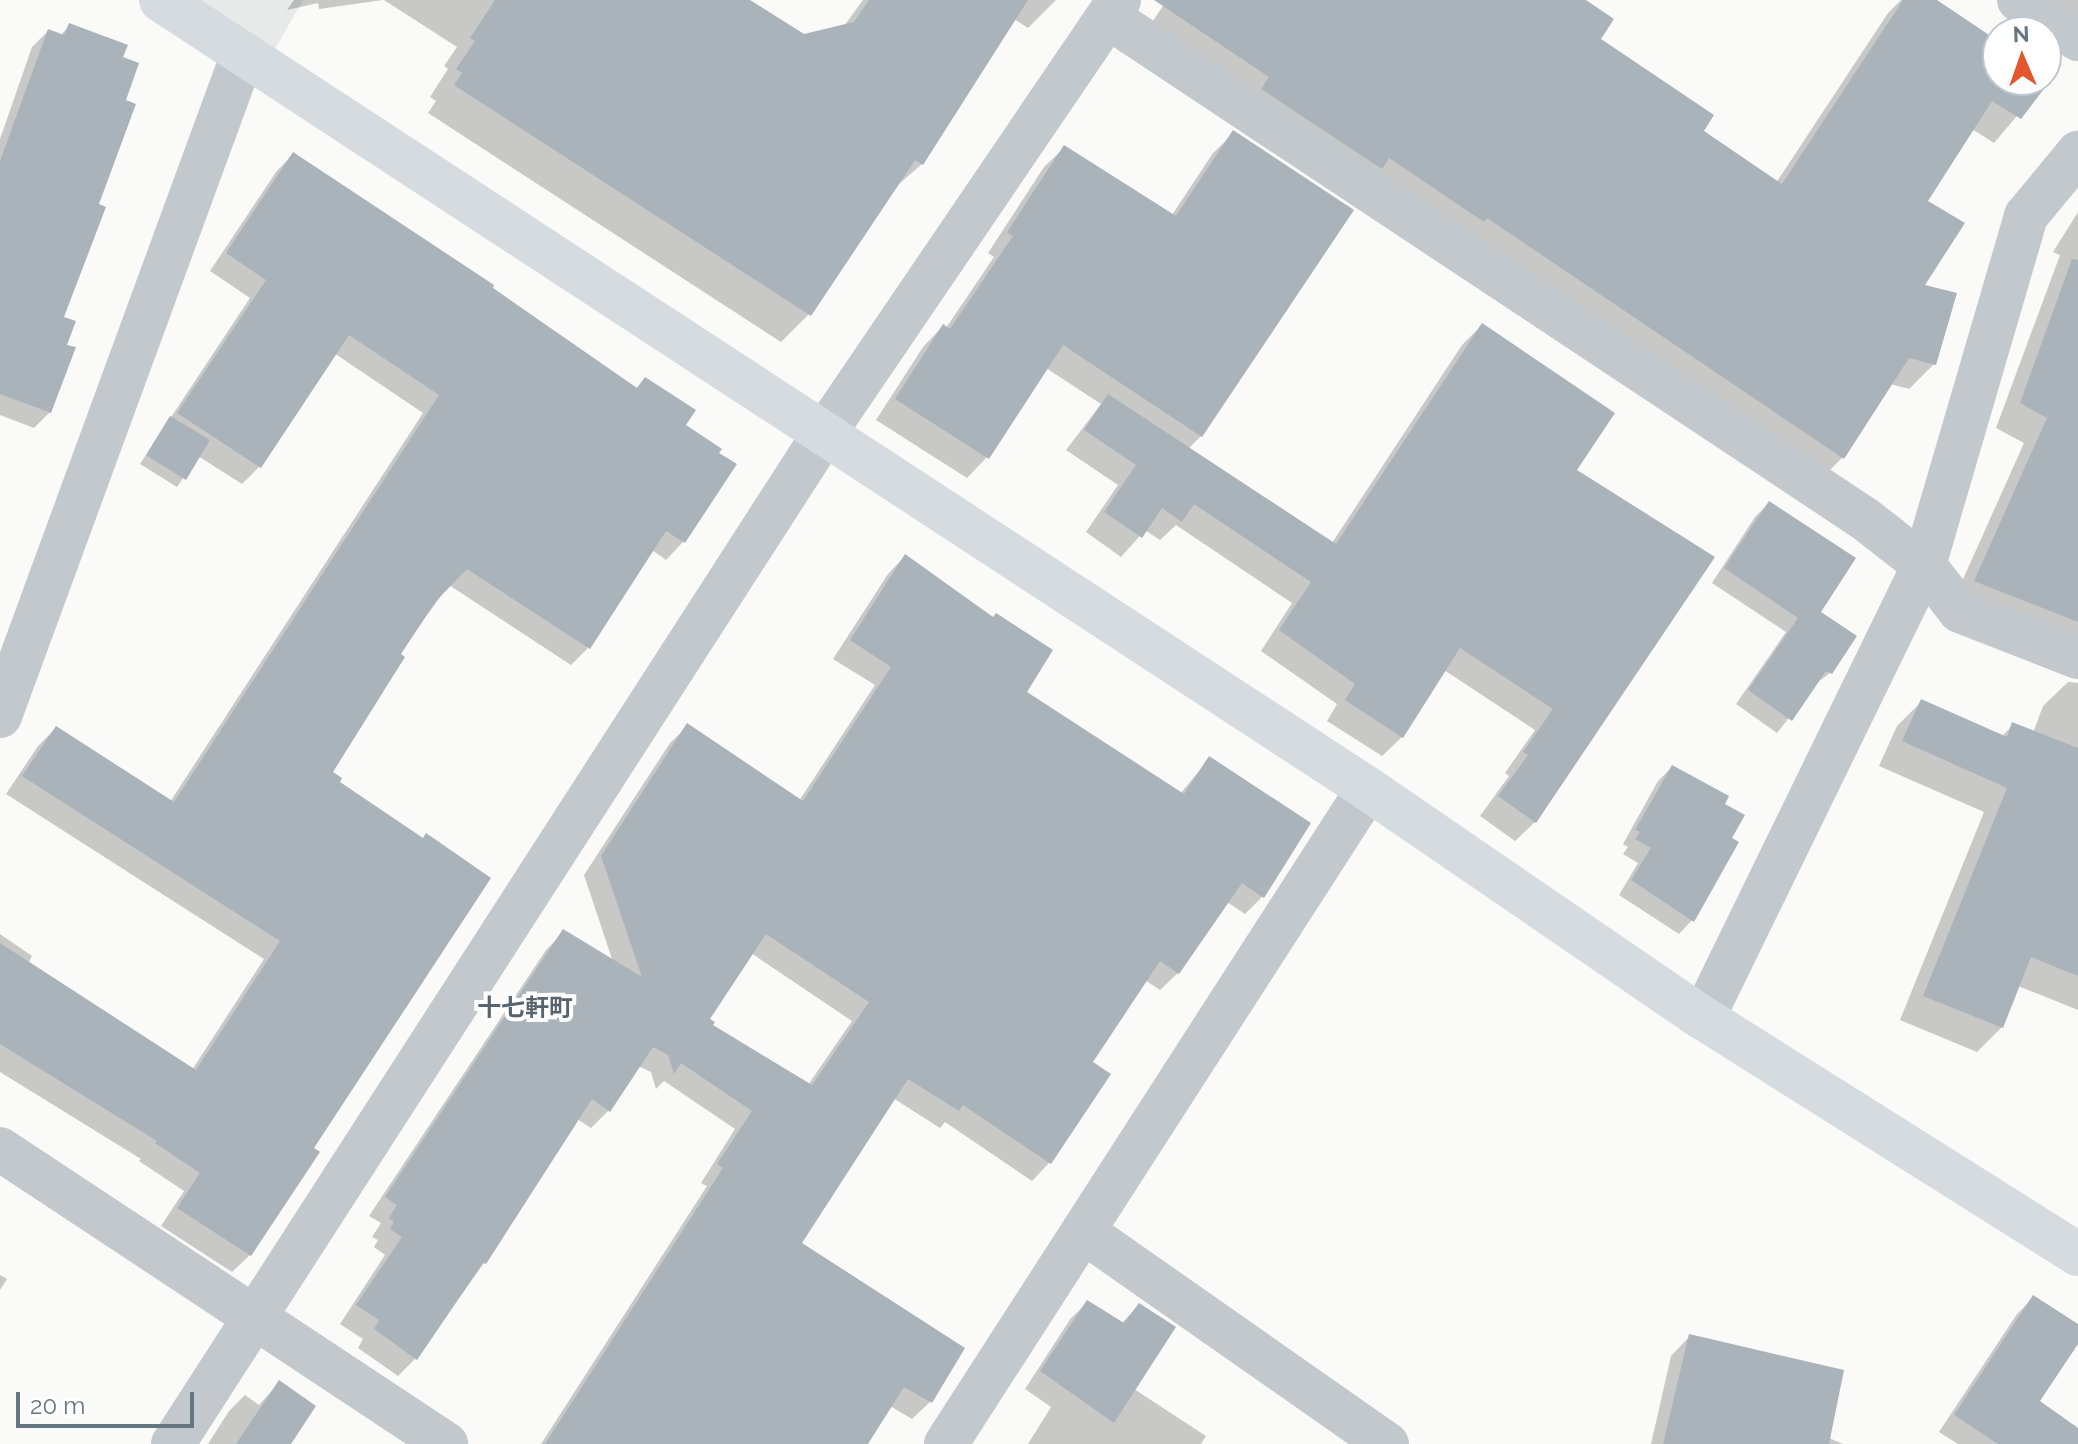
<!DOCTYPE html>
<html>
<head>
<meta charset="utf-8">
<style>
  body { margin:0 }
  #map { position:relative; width:2078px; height:1444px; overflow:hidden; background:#fafaf8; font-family:Raleway,"Noto Sans JP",sans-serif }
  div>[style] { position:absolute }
  .built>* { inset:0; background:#e8e9e9 }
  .shadow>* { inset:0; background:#0003 }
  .building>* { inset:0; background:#aab3b9 }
  .street>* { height:44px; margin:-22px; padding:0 22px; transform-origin:22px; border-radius:22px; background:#c3c8cc }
  .secondary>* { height:44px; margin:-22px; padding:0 22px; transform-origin:22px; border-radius:22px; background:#d6dbdf }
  span { translate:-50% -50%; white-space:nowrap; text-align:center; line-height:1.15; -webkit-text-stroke:8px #fff; paint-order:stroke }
  .neighbourhood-label { font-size:24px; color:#57646e; font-weight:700 }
  .north { position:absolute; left:1982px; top:16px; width:80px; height:80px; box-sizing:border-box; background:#fff; border:2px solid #c1c8cd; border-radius:50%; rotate:358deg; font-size:22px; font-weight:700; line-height:32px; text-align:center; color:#657683 }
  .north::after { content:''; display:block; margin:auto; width:28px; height:36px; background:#e4572e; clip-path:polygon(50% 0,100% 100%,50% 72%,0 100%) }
  .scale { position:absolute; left:16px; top:1392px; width:178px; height:36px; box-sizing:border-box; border:4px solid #657683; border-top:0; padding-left:10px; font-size:24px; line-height:28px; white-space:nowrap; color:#657683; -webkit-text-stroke:6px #fff; paint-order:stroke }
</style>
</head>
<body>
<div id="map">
  <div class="built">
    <i style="clip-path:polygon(160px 0,303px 0,264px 68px)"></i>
  </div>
  <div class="shadow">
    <i style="clip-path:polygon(294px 0,383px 0,319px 9px,318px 3px,287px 10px)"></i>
    <i style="clip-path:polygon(384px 0,749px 0,804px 37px,844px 26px,863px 0,1056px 0,1028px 28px,1014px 19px,922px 164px,892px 190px,809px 314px,781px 342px,428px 113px,436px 101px,430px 97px,448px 69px,444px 66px,457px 47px)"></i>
    <i style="clip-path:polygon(1167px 0,1583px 0,1598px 39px,1702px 132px,1776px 183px,1888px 13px,1901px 0,1931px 0,1998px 43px,1998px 80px,2046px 80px,2046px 74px,2050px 77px,1994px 143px,1972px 129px,1926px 201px,1921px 286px,1934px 364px,1909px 389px,1890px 384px,1842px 458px,1817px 483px,1144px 34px)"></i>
    <i style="clip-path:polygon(2049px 0,2078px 0,2078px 19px)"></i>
    <i style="clip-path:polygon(70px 25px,121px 58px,123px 101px,61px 318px,64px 346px,50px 412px,34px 428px,0 415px,0 139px,32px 47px,48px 31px,60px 36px)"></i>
    <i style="clip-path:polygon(1234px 133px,1201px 436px,1188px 449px,1332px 543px,1462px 345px,1482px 325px,1574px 471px,1712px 558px,1535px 822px,1515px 841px,1480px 816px,1509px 776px,1505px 773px,1535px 730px,1444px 670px,1402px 737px,1382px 756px,1327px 721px,1337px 704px,1261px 651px,1292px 603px,1176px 525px,1160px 540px,1145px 530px,1121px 557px,1086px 532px,1118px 485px,1066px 450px,1101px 404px,1046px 368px,987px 457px,967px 478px,876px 420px,923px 347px,943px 326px,946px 328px,994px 257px,988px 253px,1044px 167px,1065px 147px,1172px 215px,1213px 153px)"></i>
    <i style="clip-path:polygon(293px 154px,636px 389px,645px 379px,683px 425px,734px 465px,683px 542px,666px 560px,652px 550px,588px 648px,571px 665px,449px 585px,398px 655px,330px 773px,312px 1149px,250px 1255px,232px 1272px,161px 1226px,184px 1191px,139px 1161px,141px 1159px,0 1072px,0 934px,32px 956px,28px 964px,192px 1070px,264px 959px,6px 794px,38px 746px,56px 728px,170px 802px,423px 413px,334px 353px,259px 467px,242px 484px,198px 456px,177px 487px,140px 464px,250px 298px,210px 271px,276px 172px)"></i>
    <i style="clip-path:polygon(2078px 212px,2078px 676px,1951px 606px,2024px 443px,1996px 428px,2060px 255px,2053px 252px)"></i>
    <i style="clip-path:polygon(1769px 503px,1818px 612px,1854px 637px,1830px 673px,1814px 685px,1777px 733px,1736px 704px,1786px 632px,1712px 583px,1755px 517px)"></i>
    <i style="clip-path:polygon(evenodd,905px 556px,1024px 692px,1180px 794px,1210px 758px,1262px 897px,1245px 914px,1227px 902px,1178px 973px,1160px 990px,1145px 980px,1091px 1063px,1109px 1075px,1049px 1163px,1032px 1181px,945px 1122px,940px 1128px,893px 1098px,799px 1243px,930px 1402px,912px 1419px,890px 1406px,866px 1444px,541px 1444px,707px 1186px,701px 1183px,735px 1129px,664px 1081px,656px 1089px,651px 1072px,638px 1066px,609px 1110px,591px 1128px,577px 1119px,484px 1263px,416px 1358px,398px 1376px,358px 1348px,363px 1339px,340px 1324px,385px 1255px,374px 1247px,378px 1240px,372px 1237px,381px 1223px,369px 1216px,546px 950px,564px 932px,613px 962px,584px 875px,670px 743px,688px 726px,799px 801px,875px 685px,833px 659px,888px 574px,905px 556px,751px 953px,852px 1021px,808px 1085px,710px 1025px,707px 1019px,751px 953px)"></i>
    <i style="clip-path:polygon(2068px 682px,2078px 683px,2078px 1010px,2018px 986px,2002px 1027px,1977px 1052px,1900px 1020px,1984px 812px,1879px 766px,1897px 726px,1922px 701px,2001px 737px,2013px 725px,2033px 733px,2043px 706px)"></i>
    <i style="clip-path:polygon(1672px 767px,1692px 920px,1679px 934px,1619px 895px,1638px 863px,1623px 854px,1628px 847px,1623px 844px,1658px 781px)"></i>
    <i style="clip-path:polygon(0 1275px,7px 1279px,0 1290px)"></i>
    <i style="clip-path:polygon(2033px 1298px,2078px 1326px,2078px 1340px,2037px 1402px,2078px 1430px,2078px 1444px,1958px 1444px,1939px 1432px,2017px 1314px)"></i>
    <i style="clip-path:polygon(1088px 1302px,1121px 1324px,1139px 1305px,1134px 1389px,1206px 1436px,1201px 1444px,1028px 1444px,1051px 1407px,1025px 1389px,1071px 1318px)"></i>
    <i style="clip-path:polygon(1690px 1336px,1829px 1438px,1843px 1444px,1651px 1444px,1671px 1356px)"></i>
    <i style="clip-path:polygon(279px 1383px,290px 1444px,208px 1444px,229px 1411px,245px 1395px,259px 1405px)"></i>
  </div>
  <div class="building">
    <i style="clip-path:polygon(495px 0,750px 0,804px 34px,854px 22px,869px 0,1028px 0,923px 165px,915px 160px,811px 316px,454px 85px,462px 73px,456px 69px,475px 41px,470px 38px)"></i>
    <i style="clip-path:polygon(1154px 0,1586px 0,1614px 19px,1601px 39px,1714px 115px,1704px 131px,1782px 184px,1903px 0,1937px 0,1998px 41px,1998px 80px,2046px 80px,2046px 72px,2053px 77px,2021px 119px,1992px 101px,1928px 201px,1965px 223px,1925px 285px,1957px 293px,1936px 365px,1909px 358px,1844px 459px,1487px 218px,1484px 222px,1389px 158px,1382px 169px,1261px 89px,1269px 77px)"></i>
    <i style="clip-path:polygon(69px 23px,128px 45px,123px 57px,139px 63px,126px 100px,136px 104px,99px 204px,106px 207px,64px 317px,76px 321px,67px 345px,76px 347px,51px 413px,0 394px,0 161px,48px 29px,64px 35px)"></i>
    <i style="clip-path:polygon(1233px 130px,1354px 210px,1202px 437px,1063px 345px,989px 459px,895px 399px,943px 324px,950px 329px,1013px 236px,1007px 232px,1064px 145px,1176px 216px)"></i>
    <i style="clip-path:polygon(293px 152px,494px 285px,493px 288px,637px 388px,645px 377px,696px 410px,686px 425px,722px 449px,719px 453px,737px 464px,685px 543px,666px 531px,590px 649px,467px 569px,436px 601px,401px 654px,405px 657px,333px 772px,342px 778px,340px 782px,423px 838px,426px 833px,491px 878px,314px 1148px,320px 1152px,251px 1256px,177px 1208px,200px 1173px,155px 1143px,157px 1141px,0 1044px,0 943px,196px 1070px,280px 941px,22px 776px,56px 726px,174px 802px,439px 395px,349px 335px,261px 468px,177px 413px,266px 280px,226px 253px)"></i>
    <i style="clip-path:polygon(2072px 259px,2078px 260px,2078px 622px,1974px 581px,2047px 418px,2020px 403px)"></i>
    <i style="clip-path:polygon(1482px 323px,1615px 413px,1577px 470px,1715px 557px,1536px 823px,1498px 796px,1528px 755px,1523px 752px,1553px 709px,1460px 648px,1403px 738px,1345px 700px,1355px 684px,1279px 630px,1311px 582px,1194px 504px,1182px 522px,1162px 508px,1142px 538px,1104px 512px,1136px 465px,1084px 430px,1108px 394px,1336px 544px)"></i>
    <i style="clip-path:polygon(170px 416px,210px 440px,186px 480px,146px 455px)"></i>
    <i style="clip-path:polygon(1769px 501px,1856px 558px,1821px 612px,1857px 636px,1832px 674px,1826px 671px,1792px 721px,1748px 690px,1798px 618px,1724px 568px)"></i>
    <i style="clip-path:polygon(evenodd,905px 554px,993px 617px,996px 613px,1053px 650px,1027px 692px,1184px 794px,1209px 756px,1311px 823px,1264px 898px,1242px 883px,1179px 974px,1160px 961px,1093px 1062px,1111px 1074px,1051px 1164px,963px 1105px,959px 1111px,908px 1079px,802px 1243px,965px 1348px,932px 1403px,904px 1387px,868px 1444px,545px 1444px,723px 1168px,717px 1164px,752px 1111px,681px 1063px,674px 1074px,668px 1055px,653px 1047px,610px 1112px,592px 1099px,486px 1264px,483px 1263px,417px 1360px,374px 1329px,379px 1320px,356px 1305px,402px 1237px,390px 1229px,394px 1222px,389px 1218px,397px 1205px,385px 1197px,563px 929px,642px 977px,601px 856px,687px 723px,803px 801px,891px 667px,850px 640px,905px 554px,766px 934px,869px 1002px,812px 1085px,713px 1025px,715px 1022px,710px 1019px,766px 934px)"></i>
    <i style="clip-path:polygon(1921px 699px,2007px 737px,2012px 722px,2078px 748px,2078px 976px,2031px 957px,2003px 1028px,1923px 996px,2007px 788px,1902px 741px)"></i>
    <i style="clip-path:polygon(1672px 765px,1729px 796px,1725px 804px,1745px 815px,1732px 838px,1739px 842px,1694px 922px,1631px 880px,1651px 848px,1635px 839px,1640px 832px,1635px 830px)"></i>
    <i style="clip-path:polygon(2033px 1295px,2078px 1324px,2078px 1344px,2040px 1401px,2078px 1428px,2078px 1444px,1998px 1444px,1954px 1415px)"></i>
    <i style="clip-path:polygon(1087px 1300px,1124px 1323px,1139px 1303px,1176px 1327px,1114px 1423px,1040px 1371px)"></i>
    <i style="clip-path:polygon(1689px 1334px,1844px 1370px,1829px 1444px,1663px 1444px)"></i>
    <i style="clip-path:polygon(279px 1380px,316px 1406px,291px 1444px,236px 1444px)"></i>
  </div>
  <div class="street">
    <i style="left:2019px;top:0;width:71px;rotate:33.5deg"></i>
    <i style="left:1108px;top:17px;width:908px;rotate:33.55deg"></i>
    <i style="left:1865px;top:519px;width:75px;rotate:37.9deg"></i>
    <i style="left:1924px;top:565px;width:58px;rotate:52deg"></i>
    <i style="left:1960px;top:611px;width:127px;rotate:21.3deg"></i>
    <i style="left:0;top:716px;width:705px;rotate:-69.84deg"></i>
    <i style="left:1703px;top:1018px;width:504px;rotate:-63.99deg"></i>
    <i style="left:1924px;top:565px;width:364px;rotate:-73.7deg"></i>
    <i style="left:2026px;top:216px;width:82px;rotate:-50.5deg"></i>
    <i style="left:0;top:1149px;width:535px;rotate:33.48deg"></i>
    <i style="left:1084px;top:1232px;width:370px;rotate:35deg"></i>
    <i style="left:173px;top:1444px;width:1202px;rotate:-57.2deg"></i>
    <i style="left:824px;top:434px;width:525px;rotate:-55.8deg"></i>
    <i style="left:946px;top:1444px;width:779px;rotate:-57.21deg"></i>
  </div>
  <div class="secondary">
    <i style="left:161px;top:0;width:1442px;rotate:33.17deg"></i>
    <i style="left:1368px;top:789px;width:406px;rotate:34.4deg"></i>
    <i style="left:1703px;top:1018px;width:443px;rotate:32.2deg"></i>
  </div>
  <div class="neighbourhood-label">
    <span style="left:525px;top:1008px">十七軒町</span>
  </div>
  <div class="north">N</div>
  <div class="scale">20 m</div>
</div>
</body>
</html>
